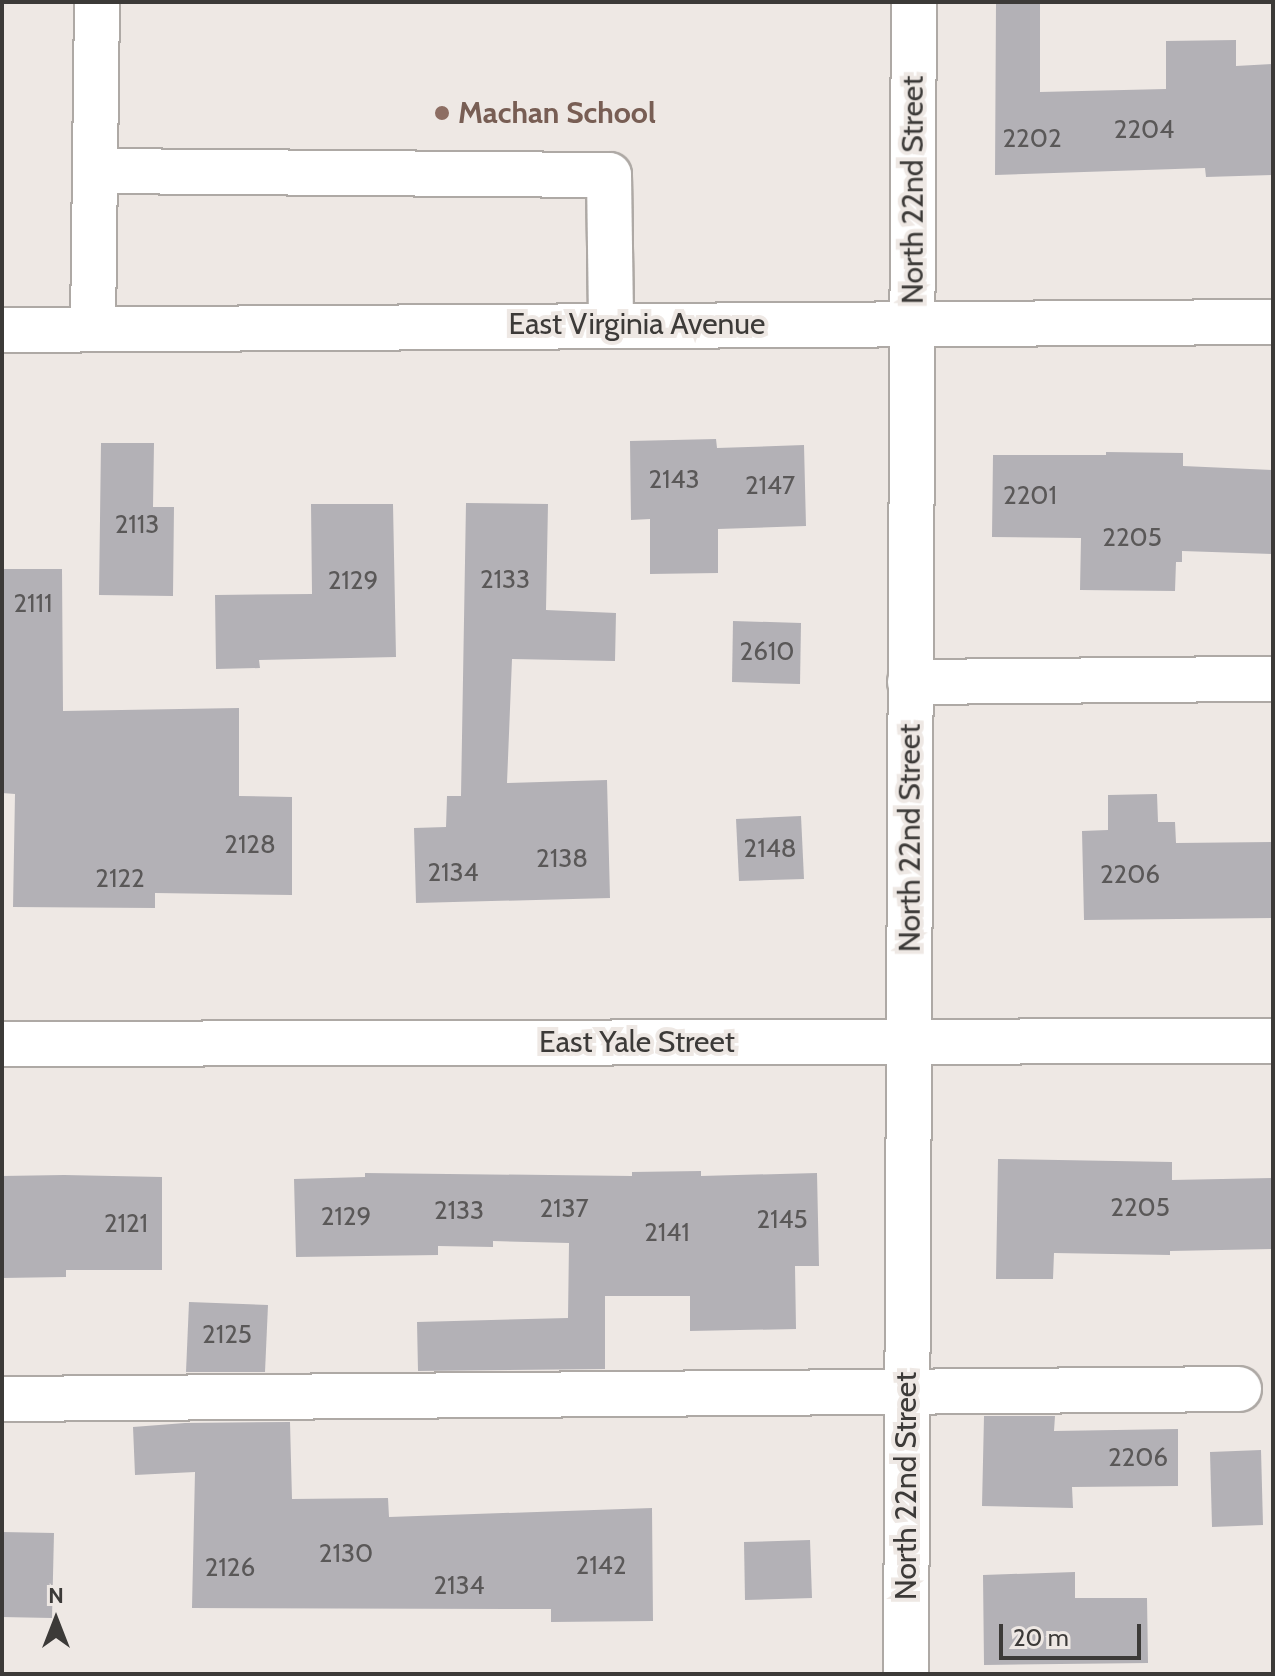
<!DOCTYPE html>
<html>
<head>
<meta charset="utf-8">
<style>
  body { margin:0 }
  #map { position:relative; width:1275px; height:1676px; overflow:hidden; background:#eee8e4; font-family:Cabin,sans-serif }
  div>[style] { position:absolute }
  .building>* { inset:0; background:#b3b1b6 }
  .roads { filter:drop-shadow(2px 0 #aea9a5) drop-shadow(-2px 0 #aea9a5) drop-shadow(0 2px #aea9a5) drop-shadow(0 -2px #aea9a5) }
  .minor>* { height:44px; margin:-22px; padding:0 22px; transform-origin:22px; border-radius:22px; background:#fff }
  .dots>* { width:22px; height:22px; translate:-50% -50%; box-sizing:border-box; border:4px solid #eee8e4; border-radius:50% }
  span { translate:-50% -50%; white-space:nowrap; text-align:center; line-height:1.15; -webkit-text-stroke:8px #eee8e4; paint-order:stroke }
  .number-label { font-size:26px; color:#5a5858 }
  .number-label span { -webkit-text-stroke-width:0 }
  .education-label { font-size:30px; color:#785e54; font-weight:700 }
  .left { translate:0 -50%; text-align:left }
  .street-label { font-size:30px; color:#3c3a38 }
  .frame { position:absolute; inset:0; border:4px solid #3c3a38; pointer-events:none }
  .north { position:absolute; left:16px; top:1580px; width:80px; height:80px; -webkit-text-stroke:6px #eee8e4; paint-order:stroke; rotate:0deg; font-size:22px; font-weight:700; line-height:32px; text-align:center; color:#3c3a38 }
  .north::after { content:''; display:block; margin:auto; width:28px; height:36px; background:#3c3a38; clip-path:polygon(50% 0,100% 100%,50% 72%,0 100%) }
  .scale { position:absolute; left:999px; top:1624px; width:142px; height:36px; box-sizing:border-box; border:4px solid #3c3a38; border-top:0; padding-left:10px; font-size:24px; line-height:28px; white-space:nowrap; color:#3c3a38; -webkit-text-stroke:6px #eee8e4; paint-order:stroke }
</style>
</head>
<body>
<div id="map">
  <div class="building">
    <i style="clip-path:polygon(996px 2px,1040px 2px,1040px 92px,1166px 89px,1166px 41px,1236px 40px,1236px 66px,1273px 64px,1273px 175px,1206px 177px,1205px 168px,995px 175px)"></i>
    <i style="clip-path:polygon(716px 439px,717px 448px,804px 445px,806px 526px,718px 529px,718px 573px,650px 574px,650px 519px,631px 520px,630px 441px)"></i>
    <i style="clip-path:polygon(101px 443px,154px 443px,153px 507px,174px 507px,173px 596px,99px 595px)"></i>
    <i style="clip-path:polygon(1106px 452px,1183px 453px,1183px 466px,1273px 470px,1273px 554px,1182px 551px,1182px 562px,1176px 562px,1175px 591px,1080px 590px,1081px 538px,992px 537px,993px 455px,1106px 455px)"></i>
    <i style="clip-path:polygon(466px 503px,548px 504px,546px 610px,616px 613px,615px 661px,512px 659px,507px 783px,607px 780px,610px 898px,416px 903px,414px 828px,446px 827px,447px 796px,461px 796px)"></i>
    <i style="clip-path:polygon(311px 504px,393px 504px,396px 657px,259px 660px,260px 668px,216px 669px,215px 595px,312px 594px)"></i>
    <i style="clip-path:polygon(4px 569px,62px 569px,63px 711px,239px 708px,239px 796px,292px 797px,292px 895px,155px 893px,155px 908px,13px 907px,15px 794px,2px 793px)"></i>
    <i style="clip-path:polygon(733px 621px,801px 623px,800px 684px,732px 682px)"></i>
    <i style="clip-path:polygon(1157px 794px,1158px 822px,1175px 822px,1176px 843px,1273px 842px,1273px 918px,1084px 920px,1082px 831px,1108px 830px,1108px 795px)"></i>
    <i style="clip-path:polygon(801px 816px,804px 879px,739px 881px,736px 819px)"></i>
    <i style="clip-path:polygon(998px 1159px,1172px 1162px,1172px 1180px,1273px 1178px,1273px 1249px,1170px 1251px,1170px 1255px,1054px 1253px,1053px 1279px,996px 1279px)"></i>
    <i style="clip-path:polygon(701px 1171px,701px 1176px,817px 1173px,819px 1266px,795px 1266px,796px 1329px,690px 1331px,690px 1296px,605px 1296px,605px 1369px,418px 1371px,417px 1322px,568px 1318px,569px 1243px,493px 1241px,493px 1247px,438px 1246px,438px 1255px,296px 1257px,294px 1179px,365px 1177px,365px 1173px,632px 1176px,632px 1172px)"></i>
    <i style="clip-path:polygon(64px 1175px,162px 1177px,162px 1270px,66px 1270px,66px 1277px,2px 1278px,2px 1176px)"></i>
    <i style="clip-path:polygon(189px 1302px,268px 1305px,265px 1372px,186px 1372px)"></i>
    <i style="clip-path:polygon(984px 1416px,1055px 1416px,1054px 1431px,1178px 1429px,1178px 1486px,1072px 1487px,1073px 1508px,982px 1506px)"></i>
    <i style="clip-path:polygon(290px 1422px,292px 1499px,388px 1498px,389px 1517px,652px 1508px,653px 1621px,551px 1622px,551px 1609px,192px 1608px,195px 1472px,135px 1475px,133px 1427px,185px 1423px)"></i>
    <i style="clip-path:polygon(1261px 1450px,1263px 1525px,1212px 1527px,1210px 1452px)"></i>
    <i style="clip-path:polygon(2px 1532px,54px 1533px,52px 1618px,2px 1617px)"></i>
    <i style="clip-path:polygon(810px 1540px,812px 1598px,745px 1600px,744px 1542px)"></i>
    <i style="clip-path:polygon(1075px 1572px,1075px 1598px,1147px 1598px,1148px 1663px,984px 1665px,983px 1575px)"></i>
  </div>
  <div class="roads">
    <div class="minor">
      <i style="left:95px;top:171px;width:514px;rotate:0.45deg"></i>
      <i style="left:609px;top:175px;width:149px;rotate:89.2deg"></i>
      <i style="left:93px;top:329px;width:327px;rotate:-89.3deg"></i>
      <i style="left:2px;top:330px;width:1271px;rotate:-0.36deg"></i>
      <i style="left:910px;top:682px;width:363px;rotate:-0.5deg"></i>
      <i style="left:2px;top:1044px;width:1271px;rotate:-0.14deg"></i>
      <i style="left:2px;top:1399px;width:1237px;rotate:-0.46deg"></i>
      <i style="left:906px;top:1674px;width:1672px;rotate:-89.73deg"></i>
    </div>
  </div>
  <div class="dots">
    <i style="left:442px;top:113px;background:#8d6e63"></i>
  </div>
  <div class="number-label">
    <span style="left:1144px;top:130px">2204</span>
    <span style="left:1032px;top:139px">2202</span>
    <span style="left:674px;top:480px">2143</span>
    <span style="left:770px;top:486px">2147</span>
    <span style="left:1030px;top:496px">2201</span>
    <span style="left:137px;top:525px">2113</span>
    <span style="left:1132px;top:538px">2205</span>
    <span style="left:505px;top:580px">2133</span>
    <span style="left:353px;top:581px">2129</span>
    <span style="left:33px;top:604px">2111</span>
    <span style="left:767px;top:652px">2610</span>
    <span style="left:250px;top:845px">2128</span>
    <span style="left:770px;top:849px">2148</span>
    <span style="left:562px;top:859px">2138</span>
    <span style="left:453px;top:873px">2134</span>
    <span style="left:1130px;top:875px">2206</span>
    <span style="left:120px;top:879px">2122</span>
    <span style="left:1140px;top:1208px">2205</span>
    <span style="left:564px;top:1209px">2137</span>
    <span style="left:459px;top:1211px">2133</span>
    <span style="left:346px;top:1217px">2129</span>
    <span style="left:782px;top:1220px">2145</span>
    <span style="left:126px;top:1224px">2121</span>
    <span style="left:667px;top:1233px">2141</span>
    <span style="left:227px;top:1335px">2125</span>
    <span style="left:1138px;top:1458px">2206</span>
    <span style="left:346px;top:1554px">2130</span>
    <span style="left:601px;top:1566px">2142</span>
    <span style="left:230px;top:1568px">2126</span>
    <span style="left:459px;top:1586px">2134</span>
  </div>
  <div class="education-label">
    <span class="left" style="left:458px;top:113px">Machan School</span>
  </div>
  <div class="street-label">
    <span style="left:913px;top:190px;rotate:-90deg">North 22nd Street</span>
    <span style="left:637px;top:324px">East Virginia Avenue</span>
    <span style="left:910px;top:838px;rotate:-90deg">North 22nd Street</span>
    <span style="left:637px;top:1042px">East Yale Street</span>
    <span style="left:906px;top:1486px;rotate:-90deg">North 22nd Street</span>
  </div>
  <div class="frame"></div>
  <div class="north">N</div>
  <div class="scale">20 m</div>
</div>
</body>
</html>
